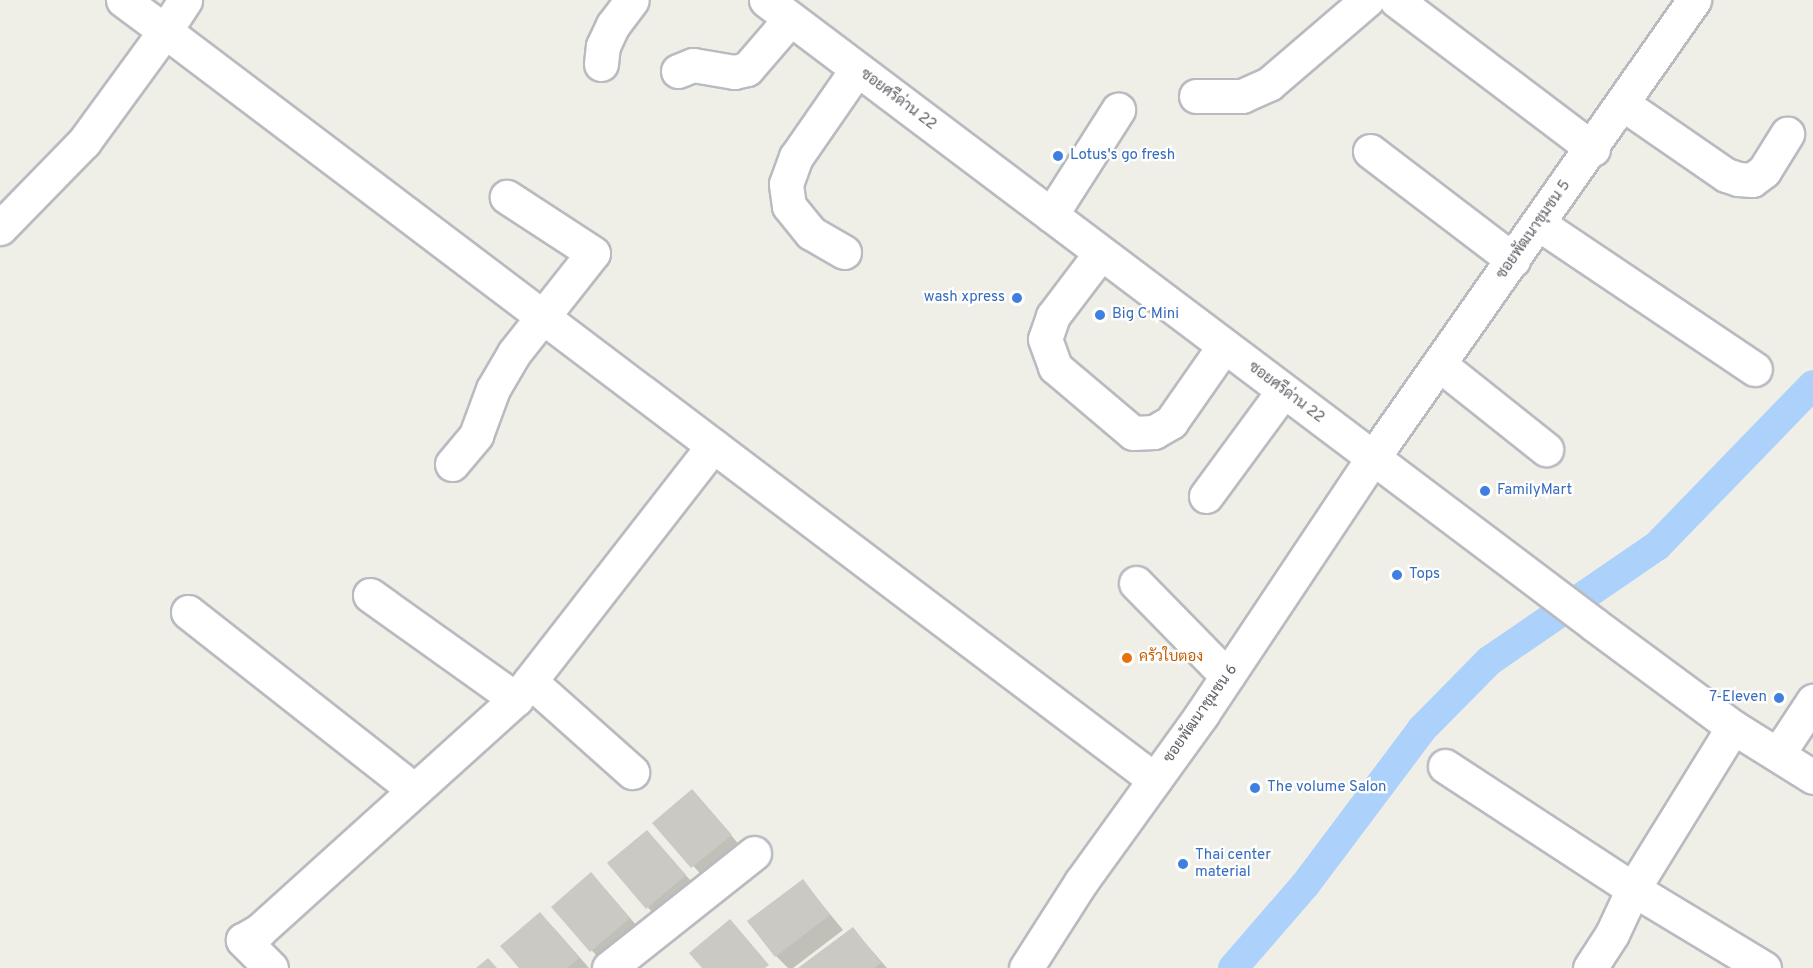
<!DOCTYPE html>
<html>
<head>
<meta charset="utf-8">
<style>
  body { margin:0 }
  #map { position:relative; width:1813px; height:968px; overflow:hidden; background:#f0efe7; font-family:Overpass,Sarabun,sans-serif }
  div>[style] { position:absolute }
  .shadow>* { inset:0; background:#0003 }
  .canal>* { height:30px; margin:-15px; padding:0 15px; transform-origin:15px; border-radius:15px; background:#acd1fb }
  .building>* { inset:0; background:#cbc9c4 }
  .roads { filter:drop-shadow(2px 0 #b9bbc0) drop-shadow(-2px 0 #b9bbc0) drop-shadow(0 2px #b9bbc0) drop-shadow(0 -2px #b9bbc0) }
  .minor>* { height:33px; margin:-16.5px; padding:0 16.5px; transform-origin:16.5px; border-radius:16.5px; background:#fff }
  .dots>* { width:16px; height:16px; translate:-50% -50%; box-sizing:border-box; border:3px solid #fff; border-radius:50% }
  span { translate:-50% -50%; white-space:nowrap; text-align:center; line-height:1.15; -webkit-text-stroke:4.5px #fff; paint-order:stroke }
  .street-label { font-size:15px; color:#5e6166 }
  .shop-label { font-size:15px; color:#366cbe }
  .left { translate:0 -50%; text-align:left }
  .right { translate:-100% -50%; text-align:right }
  .food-label { font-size:15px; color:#c56008 }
</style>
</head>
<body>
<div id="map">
  <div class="shadow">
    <i style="clip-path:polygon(692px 791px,744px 850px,707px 881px,654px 823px)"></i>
    <i style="clip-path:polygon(647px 832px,699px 890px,661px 922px,609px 864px)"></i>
    <i style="clip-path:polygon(803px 881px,843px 930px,793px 968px,788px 968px,776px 956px)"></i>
    <i style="clip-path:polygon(605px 889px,643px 933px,605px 965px,553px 907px)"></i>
    <i style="clip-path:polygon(540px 914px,554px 928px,589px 968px,521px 968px)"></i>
    <i style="clip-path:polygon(853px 929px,887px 968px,801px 968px)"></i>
  </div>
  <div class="canal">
    <i style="left:1233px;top:968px;width:110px;rotate:-49.1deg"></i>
    <i style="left:1305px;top:885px;width:195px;rotate:-53.1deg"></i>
    <i style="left:1422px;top:729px;width:95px;rotate:-45.4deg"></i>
    <i style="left:1489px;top:661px;width:204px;rotate:-34.4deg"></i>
    <i style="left:1657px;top:546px;width:224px;rotate:-45.9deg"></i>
  </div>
  <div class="building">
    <i style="clip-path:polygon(692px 789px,732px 835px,691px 868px,652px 823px)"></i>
    <i style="clip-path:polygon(647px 830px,686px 875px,646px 909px,607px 863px)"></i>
    <i style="clip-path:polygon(591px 872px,630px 918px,590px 952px,551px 907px)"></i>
    <i style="clip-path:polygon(803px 879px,830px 915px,775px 957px,747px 921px)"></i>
    <i style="clip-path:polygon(540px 912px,579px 958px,567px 968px,519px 968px,500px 946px)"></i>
    <i style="clip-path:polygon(730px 919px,769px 965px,765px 968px,702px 968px,689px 953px)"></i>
    <i style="clip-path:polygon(853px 927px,881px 963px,874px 968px,798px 968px)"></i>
    <i style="clip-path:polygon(488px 958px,497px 968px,476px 968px)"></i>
  </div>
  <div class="roads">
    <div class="minor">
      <i style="left:123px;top:0;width:52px;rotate:36.4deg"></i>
      <i style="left:165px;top:31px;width:37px;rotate:-57deg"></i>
      <i style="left:766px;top:0;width:1038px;rotate:37.01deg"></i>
      <i style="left:1595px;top:625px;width:172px;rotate:36.5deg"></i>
      <i style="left:1733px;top:727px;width:94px;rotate:32deg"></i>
      <i style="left:1396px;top:0;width:247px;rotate:37.1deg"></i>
      <i style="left:601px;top:64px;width:18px;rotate:-84deg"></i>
      <i style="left:603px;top:46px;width:23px;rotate:-65deg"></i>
      <i style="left:613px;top:25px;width:31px;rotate:-53deg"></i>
      <i style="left:678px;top:71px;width:16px;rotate:-22deg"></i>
      <i style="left:693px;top:65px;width:42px;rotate:9.7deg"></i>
      <i style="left:734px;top:72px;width:13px;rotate:-13deg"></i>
      <i style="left:747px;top:69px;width:66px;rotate:-49.3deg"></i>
      <i style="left:1196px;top:96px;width:46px"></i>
      <i style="left:1242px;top:96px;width:30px;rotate:-24deg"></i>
      <i style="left:1269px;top:84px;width:129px;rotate:-40.6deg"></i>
      <i style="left:1623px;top:104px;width:125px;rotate:34.6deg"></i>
      <i style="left:1726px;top:175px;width:13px;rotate:18deg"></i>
      <i style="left:1738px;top:179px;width:14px;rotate:4deg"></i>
      <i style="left:1752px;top:180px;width:15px;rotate:-37deg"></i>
      <i style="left:1764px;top:171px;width:44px;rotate:-58.1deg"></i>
      <i style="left:1370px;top:151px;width:180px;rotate:37.3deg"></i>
      <i style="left:1051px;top:215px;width:125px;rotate:-57.5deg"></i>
      <i style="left:1539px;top:224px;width:260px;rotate:33.9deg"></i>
      <i style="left:0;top:228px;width:120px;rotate:-45.7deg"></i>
      <i style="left:84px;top:142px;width:137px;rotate:-53.9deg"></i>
      <i style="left:165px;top:31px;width:1241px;rotate:37.11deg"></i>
      <i style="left:844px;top:252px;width:38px;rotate:-150deg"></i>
      <i style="left:811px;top:233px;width:35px;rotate:-129deg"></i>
      <i style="left:789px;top:206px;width:22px;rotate:-98deg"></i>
      <i style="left:786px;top:184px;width:29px;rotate:-70deg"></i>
      <i style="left:796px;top:157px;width:107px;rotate:-55.3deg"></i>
      <i style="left:1100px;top:254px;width:78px;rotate:127.2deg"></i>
      <i style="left:1053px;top:316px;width:24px;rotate:109deg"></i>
      <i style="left:1045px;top:339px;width:30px;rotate:70deg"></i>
      <i style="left:1055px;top:367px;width:102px;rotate:40.2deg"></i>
      <i style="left:1133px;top:433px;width:21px;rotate:-3deg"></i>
      <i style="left:1154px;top:432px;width:20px;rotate:-30deg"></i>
      <i style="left:1171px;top:422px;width:93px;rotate:-55.1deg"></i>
      <i style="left:1439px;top:364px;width:137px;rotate:38.5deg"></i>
      <i style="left:452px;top:464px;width:38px;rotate:-50deg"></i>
      <i style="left:476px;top:435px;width:49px;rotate:-69.7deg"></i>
      <i style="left:493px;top:389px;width:42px;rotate:-59.7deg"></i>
      <i style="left:514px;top:353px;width:127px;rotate:-51.7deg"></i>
      <i style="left:593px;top:253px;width:103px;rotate:-146.9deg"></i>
      <i style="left:1206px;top:496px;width:130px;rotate:-53.7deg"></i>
      <i style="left:1136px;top:583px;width:130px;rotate:45.6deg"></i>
      <i style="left:370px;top:595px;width:179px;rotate:35.5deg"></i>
      <i style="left:188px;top:612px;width:288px;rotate:38.2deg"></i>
      <i style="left:530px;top:681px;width:137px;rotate:41.7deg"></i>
      <i style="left:1778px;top:754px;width:64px;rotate:-56.6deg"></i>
      <i style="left:1445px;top:766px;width:225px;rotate:33.2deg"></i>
      <i style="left:1633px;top:889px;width:153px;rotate:31.1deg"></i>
      <i style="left:271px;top:968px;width:40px;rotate:-135deg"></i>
      <i style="left:243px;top:940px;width:20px;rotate:-30deg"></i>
      <i style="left:260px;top:930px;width:345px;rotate:-42.1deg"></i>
      <i style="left:516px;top:699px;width:321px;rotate:-52.1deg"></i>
      <i style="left:609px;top:968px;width:185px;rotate:-38.4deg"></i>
      <i style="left:1026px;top:968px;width:102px;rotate:-57.4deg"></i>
      <i style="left:1081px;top:882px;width:207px;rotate:-54.2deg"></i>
      <i style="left:1202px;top:714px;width:306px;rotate:-56.3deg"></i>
      <i style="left:1372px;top:459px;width:561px;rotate:-54.95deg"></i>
      <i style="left:1590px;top:968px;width:40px;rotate:-57.1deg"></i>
      <i style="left:1612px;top:934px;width:50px;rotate:-65deg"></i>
      <i style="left:1633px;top:889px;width:190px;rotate:-58.3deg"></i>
    </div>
  </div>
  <div class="dots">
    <i style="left:1058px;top:156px;background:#3f7fe0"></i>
    <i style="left:1017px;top:298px;background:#3f7fe0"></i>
    <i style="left:1100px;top:315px;background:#3f7fe0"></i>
    <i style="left:1485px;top:491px;background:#3f7fe0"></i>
    <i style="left:1397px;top:575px;background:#3f7fe0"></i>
    <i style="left:1127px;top:658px;background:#e8710a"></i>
    <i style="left:1779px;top:698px;background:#3f7fe0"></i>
    <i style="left:1255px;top:788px;background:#3f7fe0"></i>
    <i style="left:1183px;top:864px;background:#3f7fe0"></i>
  </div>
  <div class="street-label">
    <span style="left:898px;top:100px;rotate:37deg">ซอยศรีด่าน 22</span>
    <span style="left:1534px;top:230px;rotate:-55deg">ซอยพัฒนาชุมชน 5</span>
    <span style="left:1286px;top:393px;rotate:37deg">ซอยศรีด่าน 22</span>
    <span style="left:1201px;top:714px;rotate:-55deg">ซอยพัฒนาชุมชน 6</span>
  </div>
  <div class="shop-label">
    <span class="left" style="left:1070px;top:156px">Lotus's go fresh</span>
    <span class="right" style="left:1005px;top:298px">wash xpress</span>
    <span class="left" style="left:1112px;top:315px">Big C Mini</span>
    <span class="left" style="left:1497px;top:491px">FamilyMart</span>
    <span class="left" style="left:1409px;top:575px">Tops</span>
    <span class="right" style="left:1767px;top:698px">7-Eleven</span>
    <span class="left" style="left:1267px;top:788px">The volume Salon</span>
    <span class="left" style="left:1195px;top:864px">Thai center<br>material</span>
  </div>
  <div class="food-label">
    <span class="left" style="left:1139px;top:658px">ครัวใบตอง</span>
  </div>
</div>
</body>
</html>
